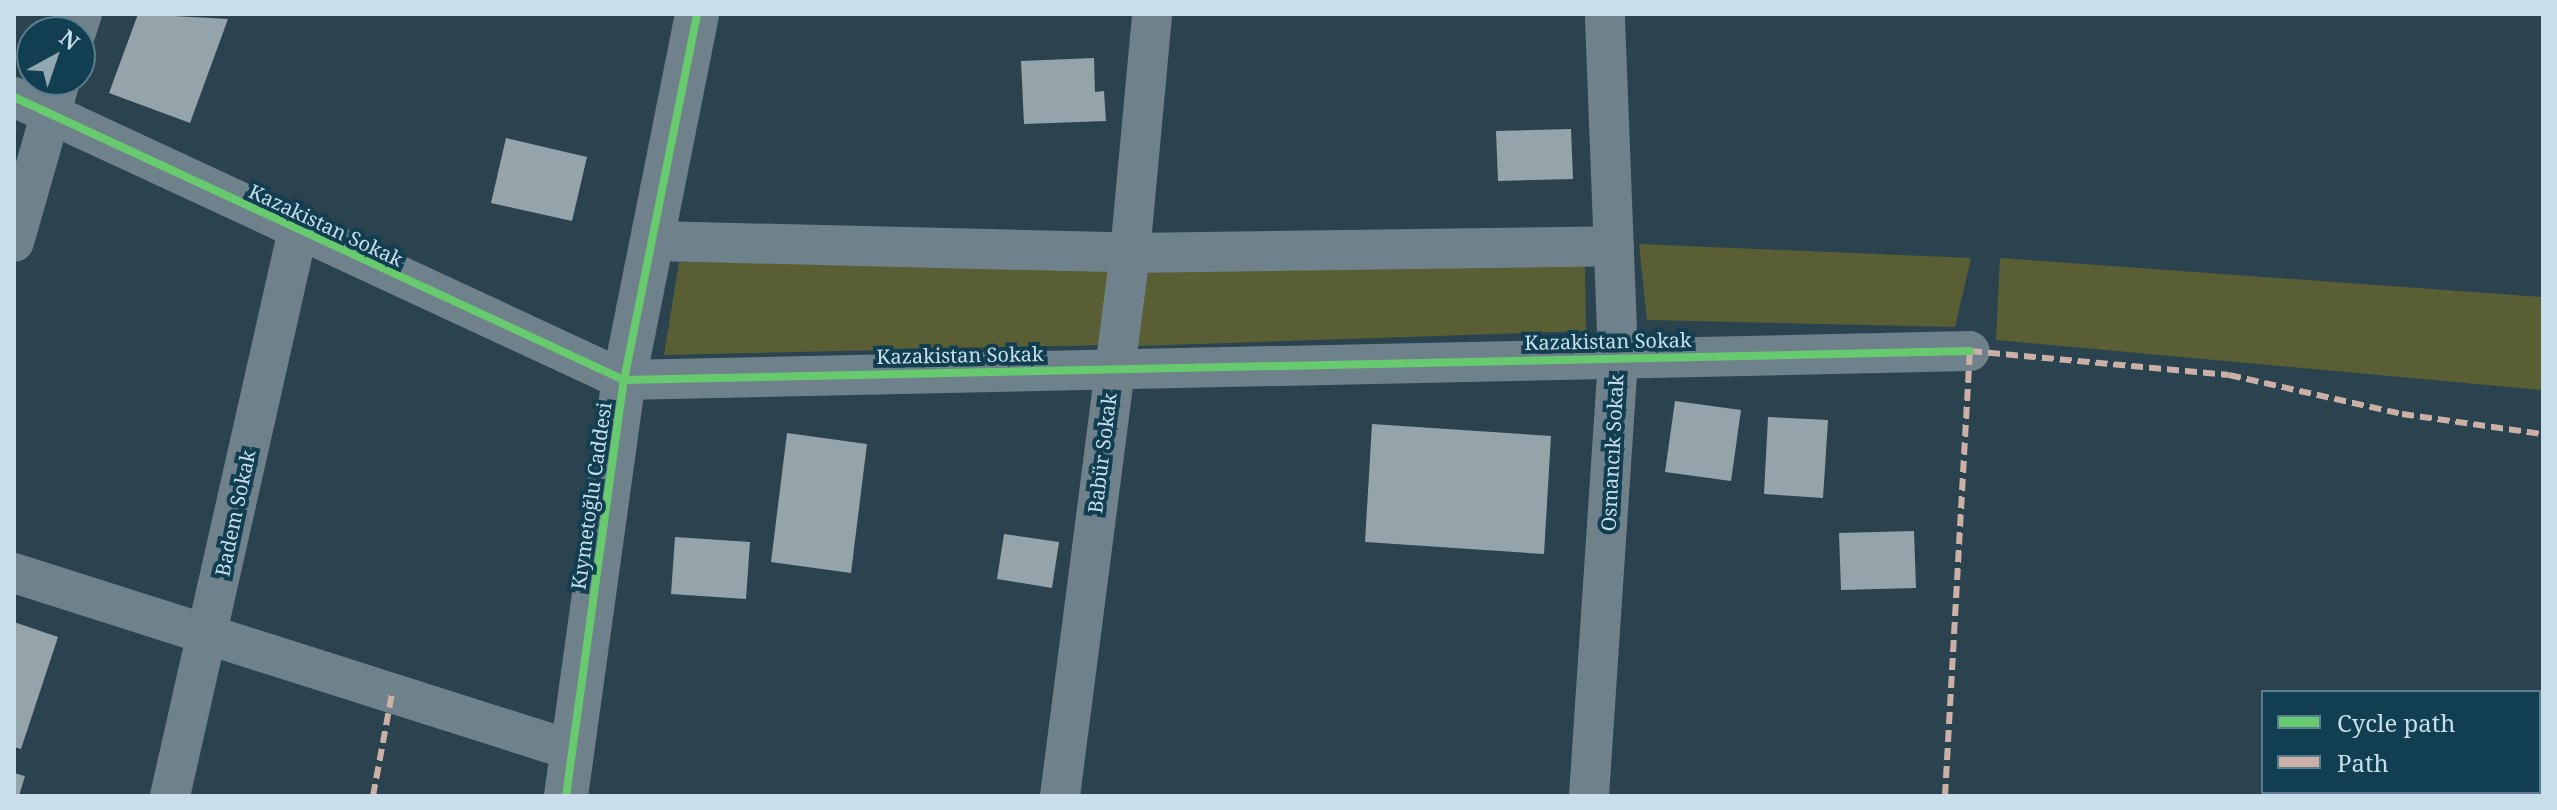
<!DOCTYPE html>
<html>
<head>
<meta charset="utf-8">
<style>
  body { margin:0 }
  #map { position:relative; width:2557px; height:810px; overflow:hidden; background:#2b434e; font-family:"Noto Serif",serif }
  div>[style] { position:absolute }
  .green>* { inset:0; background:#5a5e35 }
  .building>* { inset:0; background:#95a3aa }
  .minor>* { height:40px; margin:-20px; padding:0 20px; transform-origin:20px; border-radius:20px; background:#6f818a }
  .tertiary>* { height:44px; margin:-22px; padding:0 22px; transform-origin:22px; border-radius:22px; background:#6f818a }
  .quiet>* { height:6px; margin-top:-3px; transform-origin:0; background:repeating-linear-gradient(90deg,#cab0a6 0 12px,transparent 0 18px) }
  .cycleway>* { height:8px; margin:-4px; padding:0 4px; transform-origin:4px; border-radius:4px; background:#67ca6e }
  span { translate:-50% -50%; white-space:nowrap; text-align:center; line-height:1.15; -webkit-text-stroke:8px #113e51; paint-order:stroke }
  .street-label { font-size:20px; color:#c8deea }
  .frame { position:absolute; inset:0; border:16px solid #c8deea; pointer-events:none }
  .legend { position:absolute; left:2261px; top:690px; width:280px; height:104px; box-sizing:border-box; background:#113e51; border:2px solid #5a7e8e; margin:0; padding:10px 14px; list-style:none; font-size:24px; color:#c8deea }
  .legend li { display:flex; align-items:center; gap:16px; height:40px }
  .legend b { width:40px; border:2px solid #5a7e8e }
  .north { position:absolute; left:16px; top:16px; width:80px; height:80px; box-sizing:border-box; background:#113e51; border:2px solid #5a7e8e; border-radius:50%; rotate:40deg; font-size:22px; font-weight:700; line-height:32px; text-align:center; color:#c8deea }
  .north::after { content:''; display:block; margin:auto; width:28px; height:36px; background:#91a8b3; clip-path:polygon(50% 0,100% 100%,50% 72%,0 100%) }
</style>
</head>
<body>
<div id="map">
  <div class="green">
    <i style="clip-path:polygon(1639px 244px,1971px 258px,1955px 327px,1647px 320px)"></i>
    <i style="clip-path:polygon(2000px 258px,2543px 297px,2543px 390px,1996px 340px)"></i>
    <i style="clip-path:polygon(679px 262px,1110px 265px,1102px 345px,664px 355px)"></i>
    <i style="clip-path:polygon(1146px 263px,1585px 263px,1586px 331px,1137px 346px)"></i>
  </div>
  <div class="building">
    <i style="clip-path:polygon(138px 14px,228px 19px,190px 123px,109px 93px)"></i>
    <i style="clip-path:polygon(1094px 58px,1095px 92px,1104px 91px,1106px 121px,1024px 124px,1021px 61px)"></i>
    <i style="clip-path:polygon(1571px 129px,1573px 179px,1498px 181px,1496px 131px)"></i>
    <i style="clip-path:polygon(506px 138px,587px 157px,572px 221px,491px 203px)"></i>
    <i style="clip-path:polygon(1675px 401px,1741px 410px,1731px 481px,1665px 472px)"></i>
    <i style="clip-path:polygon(1768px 417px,1828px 420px,1823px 498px,1764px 494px)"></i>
    <i style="clip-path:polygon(1372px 424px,1551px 436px,1544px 554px,1365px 542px)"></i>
    <i style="clip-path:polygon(787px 433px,867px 444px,851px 573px,771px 562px)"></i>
    <i style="clip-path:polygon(1914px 531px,1916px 588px,1841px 590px,1839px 533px)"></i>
    <i style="clip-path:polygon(1004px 534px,1059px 542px,1052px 588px,997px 579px)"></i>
    <i style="clip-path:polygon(675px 537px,750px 542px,746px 599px,671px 594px)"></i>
    <i style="clip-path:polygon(14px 622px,58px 637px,21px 749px,14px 747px)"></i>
    <i style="clip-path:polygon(14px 773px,25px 776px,19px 796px,14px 796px)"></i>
  </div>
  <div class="minor">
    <i style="left:76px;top:32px;width:19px;rotate:-72deg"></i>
    <i style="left:14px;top:97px;width:672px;rotate:24.89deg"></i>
    <i style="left:624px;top:380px;width:1346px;rotate:-1.23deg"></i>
    <i style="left:655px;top:241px;width:475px;rotate:1.4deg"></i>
    <i style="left:1130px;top:253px;width:484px;rotate:-0.8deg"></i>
    <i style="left:14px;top:242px;width:168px;rotate:-74.1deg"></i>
    <i style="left:14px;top:573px;width:584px;rotate:17.63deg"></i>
    <i style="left:2539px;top:778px;width:4px"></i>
    <i style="left:170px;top:796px;width:580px;rotate:-77.26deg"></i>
    <i style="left:1060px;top:796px;width:547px;rotate:-82.65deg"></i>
    <i style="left:1130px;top:253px;width:240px;rotate:-84.7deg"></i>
    <i style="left:1589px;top:796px;width:440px;rotate:-86.2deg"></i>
    <i style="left:1618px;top:357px;width:343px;rotate:-92.2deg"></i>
    <i style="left:2390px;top:796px;width:34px;rotate:-7deg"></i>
  </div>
  <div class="tertiary">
    <i style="left:566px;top:796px;width:420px;rotate:-82.1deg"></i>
    <i style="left:624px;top:380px;width:373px;rotate:-78.7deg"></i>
  </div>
  <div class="quiet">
    <i style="left:373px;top:796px;width:105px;rotate:-79.5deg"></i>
    <i style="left:1945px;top:796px;width:446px;rotate:-86.8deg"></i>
    <i style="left:1970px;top:351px;width:260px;rotate:5.3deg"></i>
    <i style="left:2229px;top:375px;width:177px;rotate:12.7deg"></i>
    <i style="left:2402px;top:414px;width:142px;rotate:8.1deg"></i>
  </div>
  <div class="cycleway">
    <i style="left:14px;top:97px;width:672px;rotate:24.89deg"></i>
    <i style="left:624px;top:380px;width:1346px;rotate:-1.23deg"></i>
    <i style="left:566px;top:796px;width:420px;rotate:-82.1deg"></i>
    <i style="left:624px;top:380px;width:373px;rotate:-78.7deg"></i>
  </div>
  <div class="street-label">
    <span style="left:326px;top:225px;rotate:25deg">Kazakistan Sokak</span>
    <span style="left:1608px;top:341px;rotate:-1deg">Kazakistan Sokak</span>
    <span style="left:960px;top:355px;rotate:-1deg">Kazakistan Sokak</span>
    <span style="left:1102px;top:453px;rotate:-83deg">Babür Sokak</span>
    <span style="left:1612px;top:453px;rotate:-87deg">Osmancık Sokak</span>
    <span style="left:591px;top:496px;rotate:-82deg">Kıymetoğlu Caddesi</span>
    <span style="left:235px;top:513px;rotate:-78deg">Badem Sokak</span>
  </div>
  <div class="frame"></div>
  <ul class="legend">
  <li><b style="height:10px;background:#67ca6e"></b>Cycle path</li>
  <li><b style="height:10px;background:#cab0a6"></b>Path</li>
  </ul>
  <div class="north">N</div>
</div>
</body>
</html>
